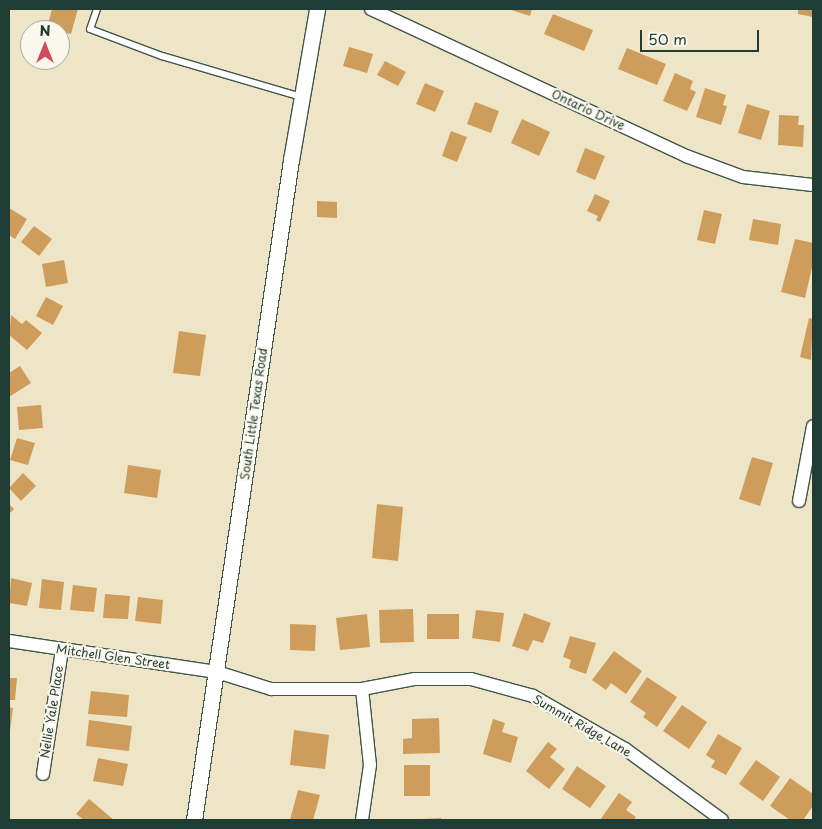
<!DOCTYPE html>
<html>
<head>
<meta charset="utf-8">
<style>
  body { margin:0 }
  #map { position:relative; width:822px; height:829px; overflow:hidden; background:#ede5c6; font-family:"Playpen Sans",sans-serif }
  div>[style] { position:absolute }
  .building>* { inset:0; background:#ce9d5c }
  .roads { filter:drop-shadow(1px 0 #3e564a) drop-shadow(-1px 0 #3e564a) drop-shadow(0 1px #3e564a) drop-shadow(0 -1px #3e564a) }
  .service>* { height:6px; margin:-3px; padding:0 3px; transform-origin:3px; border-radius:3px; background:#fff }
  .minor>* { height:12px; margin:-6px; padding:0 6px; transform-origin:6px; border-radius:6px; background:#fff }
  .tertiary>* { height:15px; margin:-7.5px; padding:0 7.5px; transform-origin:7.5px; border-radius:7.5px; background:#fff }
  span { translate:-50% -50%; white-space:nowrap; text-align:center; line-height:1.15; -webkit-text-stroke:4.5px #fbf7ec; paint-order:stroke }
  .street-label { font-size:12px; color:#1f3d34 }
  .frame { position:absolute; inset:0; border:10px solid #1f3d34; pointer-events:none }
  .north { position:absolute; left:20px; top:20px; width:50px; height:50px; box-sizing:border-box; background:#fbf7ec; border:1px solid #a3ada2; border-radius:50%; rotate:0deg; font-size:14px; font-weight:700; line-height:20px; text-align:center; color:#1f3d34 }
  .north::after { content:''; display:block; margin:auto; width:18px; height:22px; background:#d1495b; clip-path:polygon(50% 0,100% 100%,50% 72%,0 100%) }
  .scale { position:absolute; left:640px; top:30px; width:119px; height:22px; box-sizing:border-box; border:2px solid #1f3d34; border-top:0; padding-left:6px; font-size:15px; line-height:18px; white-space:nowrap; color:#1f3d34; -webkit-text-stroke:4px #fbf7ec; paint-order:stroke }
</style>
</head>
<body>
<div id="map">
  <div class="building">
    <i style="clip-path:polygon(52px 9px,78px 9px,71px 34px,47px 28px)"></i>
    <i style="clip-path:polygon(508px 9px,532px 9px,530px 16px)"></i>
    <i style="clip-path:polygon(798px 9px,813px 9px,813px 17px,798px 14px)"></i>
    <i style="clip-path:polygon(553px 14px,593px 30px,584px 51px,544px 34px)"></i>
    <i style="clip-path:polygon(349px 47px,373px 54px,367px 73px,343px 66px)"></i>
    <i style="clip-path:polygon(627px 48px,666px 64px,657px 85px,618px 69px)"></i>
    <i style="clip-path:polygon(385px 61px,406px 72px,398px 86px,377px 75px)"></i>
    <i style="clip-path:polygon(675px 73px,693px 81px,690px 89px,696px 92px,687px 111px,663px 101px)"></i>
    <i style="clip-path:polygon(425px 83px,444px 91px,435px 112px,416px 104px)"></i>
    <i style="clip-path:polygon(705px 88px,726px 95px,723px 105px,727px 106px,721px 125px,696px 117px)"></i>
    <i style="clip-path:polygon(475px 102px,499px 111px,491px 133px,467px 124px)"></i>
    <i style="clip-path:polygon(747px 104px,770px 111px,761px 140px,738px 133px)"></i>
    <i style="clip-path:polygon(779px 115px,799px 116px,798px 125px,804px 125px,803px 147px,778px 145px)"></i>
    <i style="clip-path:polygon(522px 119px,550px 132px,539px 156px,511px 143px)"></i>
    <i style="clip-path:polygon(451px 131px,467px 137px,457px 162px,442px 156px)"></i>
    <i style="clip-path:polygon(585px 148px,605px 156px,595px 180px,576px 172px)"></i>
    <i style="clip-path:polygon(595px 194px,610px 201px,600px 222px,596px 220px,598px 216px,587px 211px)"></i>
    <i style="clip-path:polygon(317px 201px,337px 202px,337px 218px,317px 217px)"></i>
    <i style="clip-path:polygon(9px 208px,27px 219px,15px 239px,9px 235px)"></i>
    <i style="clip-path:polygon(704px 210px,722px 214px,715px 244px,697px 240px)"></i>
    <i style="clip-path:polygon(753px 219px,781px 224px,778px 245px,749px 240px)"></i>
    <i style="clip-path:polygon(34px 226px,52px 239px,39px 256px,21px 242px)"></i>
    <i style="clip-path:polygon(795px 239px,813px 243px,813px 263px,805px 298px,781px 292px)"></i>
    <i style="clip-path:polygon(64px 260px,68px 283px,46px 287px,42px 264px)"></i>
    <i style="clip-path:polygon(46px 297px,63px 306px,53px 325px,36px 316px)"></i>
    <i style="clip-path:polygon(11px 315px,22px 324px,26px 320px,42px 333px,27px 350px,9px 335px)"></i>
    <i style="clip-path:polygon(809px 318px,813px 319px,811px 360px,800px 357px)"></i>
    <i style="clip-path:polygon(179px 331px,206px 335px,200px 376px,173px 373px)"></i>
    <i style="clip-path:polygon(20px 366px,31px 383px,9px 397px,9px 373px)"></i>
    <i style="clip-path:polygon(41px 405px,43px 428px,19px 430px,17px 407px)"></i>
    <i style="clip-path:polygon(17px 438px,35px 443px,28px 465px,10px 460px)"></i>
    <i style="clip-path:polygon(752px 457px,773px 463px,760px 506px,739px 499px)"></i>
    <i style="clip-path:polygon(128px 465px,161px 470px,157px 498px,124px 493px)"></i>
    <i style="clip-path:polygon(23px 473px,36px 486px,21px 501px,9px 488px)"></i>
    <i style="clip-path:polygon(9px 504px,14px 509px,9px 514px)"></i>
    <i style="clip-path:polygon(377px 504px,403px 507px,398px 561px,372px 558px)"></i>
    <i style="clip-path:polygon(11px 578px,32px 583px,27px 606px,9px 603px)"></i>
    <i style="clip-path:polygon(42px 579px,64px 582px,61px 610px,39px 608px)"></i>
    <i style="clip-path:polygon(73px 585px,97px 588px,94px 612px,70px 610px)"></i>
    <i style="clip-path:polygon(105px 594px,130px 596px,128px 619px,103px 618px)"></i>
    <i style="clip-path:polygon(138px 597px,163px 600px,161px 624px,135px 621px)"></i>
    <i style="clip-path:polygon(413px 609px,414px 642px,380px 643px,379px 610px)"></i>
    <i style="clip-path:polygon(476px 610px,504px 613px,500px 642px,472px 638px)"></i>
    <i style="clip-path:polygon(524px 613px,551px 623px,543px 643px,533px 640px,528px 651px,512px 646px)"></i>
    <i style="clip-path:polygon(367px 614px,370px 647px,340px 650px,336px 618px)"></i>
    <i style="clip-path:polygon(427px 614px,459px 614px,459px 639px,427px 639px)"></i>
    <i style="clip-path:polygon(290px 624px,316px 625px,315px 651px,290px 650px)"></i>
    <i style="clip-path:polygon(570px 636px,596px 643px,586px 674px,569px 668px,571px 660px,563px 657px)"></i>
    <i style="clip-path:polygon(614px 651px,642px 671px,626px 694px,611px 683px,606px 690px,592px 680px)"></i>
    <i style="clip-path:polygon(647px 677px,677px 697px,657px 727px,643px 717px,646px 713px,630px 702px)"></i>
    <i style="clip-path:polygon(9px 678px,17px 678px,15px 700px,9px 700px)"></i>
    <i style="clip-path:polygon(91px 691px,129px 695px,127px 717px,88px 714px)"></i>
    <i style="clip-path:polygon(682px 705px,707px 722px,689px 749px,663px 731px)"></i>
    <i style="clip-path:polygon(9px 707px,13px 708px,10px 731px,9px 731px)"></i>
    <i style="clip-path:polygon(439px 718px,440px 753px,403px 754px,403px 739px,412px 738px,412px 719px)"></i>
    <i style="clip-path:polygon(493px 719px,505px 723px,502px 732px,518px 737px,511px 763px,483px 754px)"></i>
    <i style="clip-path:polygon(89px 720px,132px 726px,129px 751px,86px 746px)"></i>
    <i style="clip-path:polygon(294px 730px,329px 735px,325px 769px,290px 765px)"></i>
    <i style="clip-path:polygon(718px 734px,742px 748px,726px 775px,711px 767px,715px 761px,706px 755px)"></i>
    <i style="clip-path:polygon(548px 742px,557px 749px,550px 757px,565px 769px,549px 789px,526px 771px)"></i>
    <i style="clip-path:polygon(98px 758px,128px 764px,123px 786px,93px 781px)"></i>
    <i style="clip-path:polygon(756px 760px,780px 777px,763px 801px,739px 784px)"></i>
    <i style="clip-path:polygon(404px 765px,430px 765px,430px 796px,404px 796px)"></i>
    <i style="clip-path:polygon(577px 766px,606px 786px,590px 808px,562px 789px)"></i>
    <i style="clip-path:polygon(790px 778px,813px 794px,813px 806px,803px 820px,790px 820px,770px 806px)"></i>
    <i style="clip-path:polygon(298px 790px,320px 795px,313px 820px,290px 820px)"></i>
    <i style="clip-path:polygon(619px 793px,632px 802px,626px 810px,636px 817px,634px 820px,600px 820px)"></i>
    <i style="clip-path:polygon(89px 799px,114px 820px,84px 820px,76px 814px)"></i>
    <i style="clip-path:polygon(441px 818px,441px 820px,420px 820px,420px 819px)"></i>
  </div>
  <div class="roads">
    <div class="service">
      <i style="left:97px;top:9px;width:21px;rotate:109deg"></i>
      <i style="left:90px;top:29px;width:77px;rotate:20.6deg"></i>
      <i style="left:162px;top:56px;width:145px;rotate:16.4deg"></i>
    </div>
    <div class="minor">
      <i style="left:371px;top:9px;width:348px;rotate:25deg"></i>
      <i style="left:686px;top:156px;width:61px;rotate:20.2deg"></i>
      <i style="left:743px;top:177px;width:70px;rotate:6.5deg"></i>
      <i style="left:799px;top:501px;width:76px;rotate:-79.4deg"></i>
      <i style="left:9px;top:641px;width:210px;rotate:8.5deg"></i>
      <i style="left:217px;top:672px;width:57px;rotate:17.5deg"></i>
      <i style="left:271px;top:689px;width:91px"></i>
      <i style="left:362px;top:689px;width:54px;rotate:-10.7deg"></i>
      <i style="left:415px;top:679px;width:56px"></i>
      <i style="left:471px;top:679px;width:64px;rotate:15.3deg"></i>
      <i style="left:533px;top:696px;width:106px;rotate:29.9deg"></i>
      <i style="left:625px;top:749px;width:120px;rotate:36.2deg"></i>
      <i style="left:362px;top:689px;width:76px;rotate:84deg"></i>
      <i style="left:370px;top:765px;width:56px;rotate:98.3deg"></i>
      <i style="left:43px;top:774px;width:125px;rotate:-81.3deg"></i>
    </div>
    <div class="tertiary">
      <i style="left:194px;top:820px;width:667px;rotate:-81.64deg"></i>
      <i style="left:291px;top:160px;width:153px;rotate:-80.2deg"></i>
    </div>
  </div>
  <div class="street-label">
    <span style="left:588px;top:110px;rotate:25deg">Ontario Drive</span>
    <span style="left:254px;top:414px;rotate:-82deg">South Little Texas Road</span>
    <span style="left:113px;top:657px;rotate:8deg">Mitchell Glen Street</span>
    <span style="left:52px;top:712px;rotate:-81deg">Nellie Yale Place</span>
    <span style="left:582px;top:726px;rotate:30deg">Summit Ridge Lane</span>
  </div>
  <div class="frame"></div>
  <div class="north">N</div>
  <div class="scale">50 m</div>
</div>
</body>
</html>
